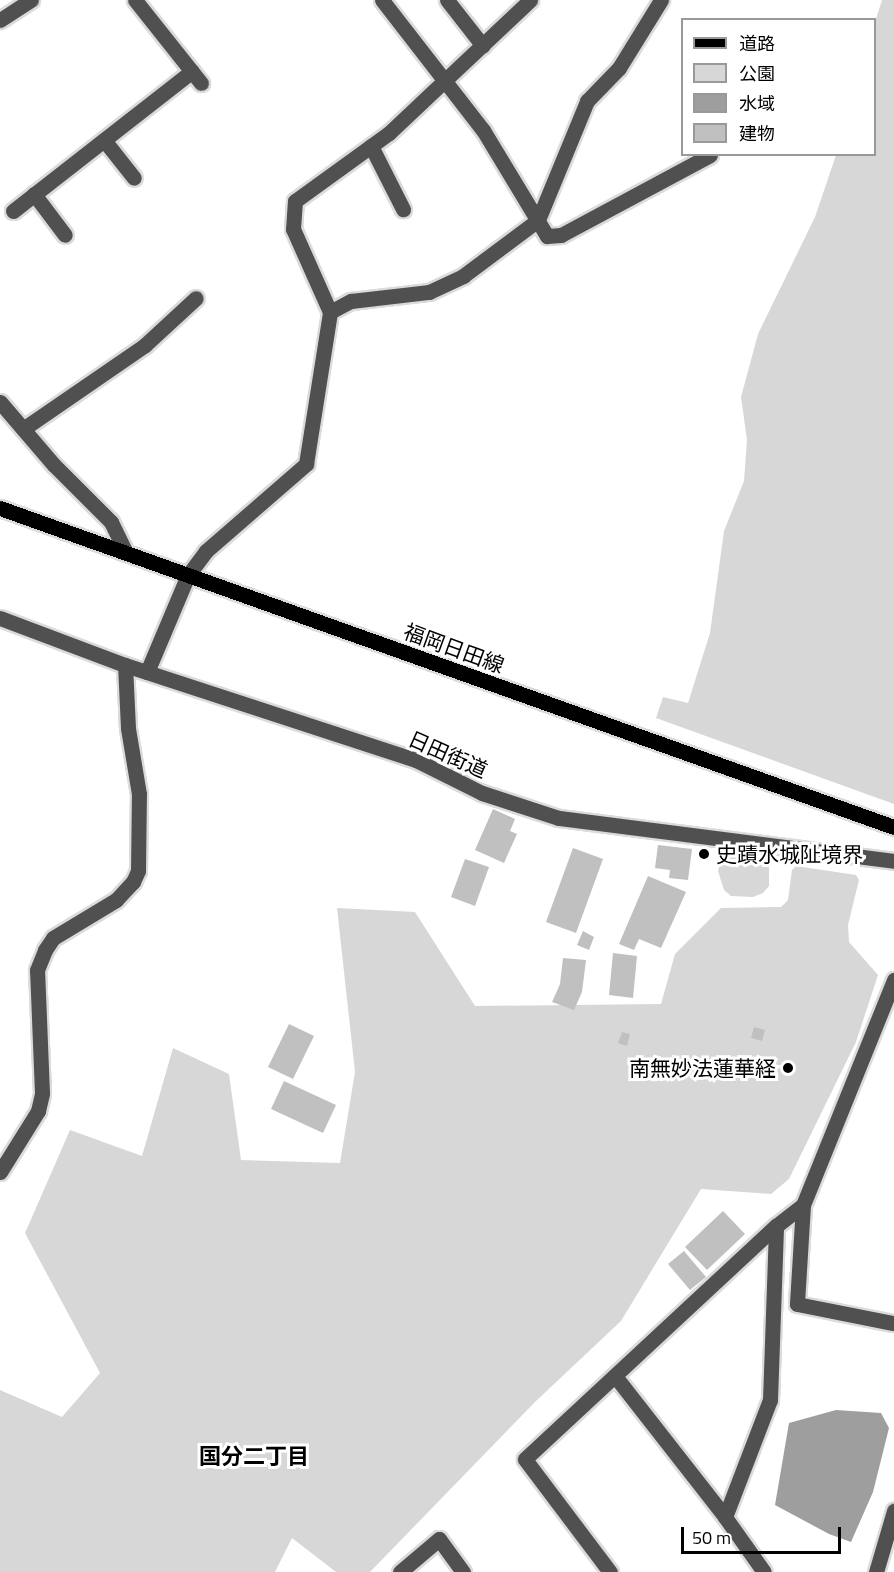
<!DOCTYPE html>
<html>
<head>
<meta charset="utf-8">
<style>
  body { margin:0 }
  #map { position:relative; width:894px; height:1572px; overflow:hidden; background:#fff; font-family:"Titillium Web","Noto Sans JP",sans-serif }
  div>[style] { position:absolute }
  .green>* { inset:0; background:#d7d7d7 }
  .water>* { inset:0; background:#9e9e9e }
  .building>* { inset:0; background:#c0c0c0 }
  .roads { filter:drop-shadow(2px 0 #dbdbdb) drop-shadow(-2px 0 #dbdbdb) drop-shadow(0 2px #dbdbdb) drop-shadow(0 -2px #dbdbdb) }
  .minor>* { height:15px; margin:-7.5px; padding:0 7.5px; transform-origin:7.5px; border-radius:7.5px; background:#505050 }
  .major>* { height:15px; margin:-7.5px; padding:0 7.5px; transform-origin:7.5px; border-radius:7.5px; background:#000 }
  .dots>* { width:16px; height:16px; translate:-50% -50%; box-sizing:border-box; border:3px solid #fff; border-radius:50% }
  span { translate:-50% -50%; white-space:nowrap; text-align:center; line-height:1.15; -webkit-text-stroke:6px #fff; paint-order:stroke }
  .street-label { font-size:21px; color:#000 }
  .poi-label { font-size:21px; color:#000 }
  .left { translate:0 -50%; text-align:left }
  .right { translate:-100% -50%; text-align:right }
  .neighbourhood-label { font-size:22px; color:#000; font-weight:700 }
  .legend { position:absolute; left:681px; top:18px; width:195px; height:138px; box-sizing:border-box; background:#fff; border:2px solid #999; margin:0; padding:8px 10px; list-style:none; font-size:18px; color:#000 }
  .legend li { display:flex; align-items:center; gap:12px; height:30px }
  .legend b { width:30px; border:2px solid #999 }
  .scale { position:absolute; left:681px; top:1527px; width:160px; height:27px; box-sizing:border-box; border:3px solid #000; border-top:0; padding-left:8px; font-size:18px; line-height:21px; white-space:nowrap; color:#000; -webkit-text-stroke:4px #fff; paint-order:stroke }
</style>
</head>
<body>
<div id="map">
  <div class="green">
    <i style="clip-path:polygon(882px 0,894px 0,894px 804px,656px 718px,663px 697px,688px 703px,710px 633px,724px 531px,744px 481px,747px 440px,741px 397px,758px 334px,815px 217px,836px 155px,874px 154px,875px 22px)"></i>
    <i style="clip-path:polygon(730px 855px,758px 857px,769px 865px,769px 886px,763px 893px,753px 897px,731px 896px,724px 890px,718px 871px,720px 864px)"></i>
    <i style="clip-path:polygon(796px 866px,856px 875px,859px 880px,848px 925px,849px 942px,878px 975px,856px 1042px,789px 1179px,771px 1194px,701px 1189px,621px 1321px,535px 1402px,370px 1572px,336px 1572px,292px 1538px,275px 1572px,0 1572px,0 1390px,62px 1417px,100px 1373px,25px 1233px,70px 1130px,142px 1156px,173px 1048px,229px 1074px,241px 1160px,340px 1163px,355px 1072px,337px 908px,415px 912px,475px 1006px,661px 1004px,675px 954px,721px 908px,781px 907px,788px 900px,792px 870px)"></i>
  </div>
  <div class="water">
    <i style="clip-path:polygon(836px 1410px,881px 1413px,889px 1428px,873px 1492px,851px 1542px,829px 1534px,775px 1505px,789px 1423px)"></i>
  </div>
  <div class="building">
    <i style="clip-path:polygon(493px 809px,515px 819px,510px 831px,517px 834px,504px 863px,475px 850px)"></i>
    <i style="clip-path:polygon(658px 845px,692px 849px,688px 880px,669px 878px,670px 870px,655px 868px)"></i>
    <i style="clip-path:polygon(573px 848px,603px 859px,576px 933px,546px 922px)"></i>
    <i style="clip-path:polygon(465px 859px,489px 867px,475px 906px,451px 897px)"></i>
    <i style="clip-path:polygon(648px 876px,686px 892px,661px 948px,639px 939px,634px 950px,619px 944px)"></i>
    <i style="clip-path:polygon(583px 931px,594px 937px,589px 950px,577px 945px)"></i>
    <i style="clip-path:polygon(613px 953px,637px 956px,633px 998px,609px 995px)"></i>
    <i style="clip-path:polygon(563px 958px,586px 960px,582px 992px,574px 1010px,552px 1002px,560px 984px)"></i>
    <i style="clip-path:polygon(289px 1024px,314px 1036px,293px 1079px,268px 1067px)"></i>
    <i style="clip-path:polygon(754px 1027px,765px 1030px,762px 1041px,751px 1038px)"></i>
    <i style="clip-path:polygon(622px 1032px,630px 1034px,627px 1046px,618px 1043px)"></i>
    <i style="clip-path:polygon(284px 1081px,336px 1105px,323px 1133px,271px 1109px)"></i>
    <i style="clip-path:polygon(723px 1211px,745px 1234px,707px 1270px,685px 1247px)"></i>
    <i style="clip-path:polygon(684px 1251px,706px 1277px,690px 1290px,668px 1264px)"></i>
  </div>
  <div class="roads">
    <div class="minor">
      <i style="left:135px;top:0;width:106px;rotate:51.5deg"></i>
      <i style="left:382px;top:0;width:165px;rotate:52.2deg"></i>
      <i style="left:483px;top:130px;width:124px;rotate:58.9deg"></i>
      <i style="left:547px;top:236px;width:14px;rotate:-4deg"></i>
      <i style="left:561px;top:235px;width:169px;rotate:-28.2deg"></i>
      <i style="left:447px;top:0;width:58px;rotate:52deg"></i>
      <i style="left:0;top:20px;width:37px;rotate:-33deg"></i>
      <i style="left:104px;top:140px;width:48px;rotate:51.7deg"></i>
      <i style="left:371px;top:146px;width:71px;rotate:63.1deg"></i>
      <i style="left:34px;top:194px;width:51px;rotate:52.9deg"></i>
      <i style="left:13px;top:211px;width:227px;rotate:-38deg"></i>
      <i style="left:330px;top:312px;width:91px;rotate:-114deg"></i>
      <i style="left:293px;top:229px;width:28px;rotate:-86deg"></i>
      <i style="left:295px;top:201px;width:116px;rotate:-35.9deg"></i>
      <i style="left:389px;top:133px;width:194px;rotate:-43.3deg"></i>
      <i style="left:0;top:402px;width:83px;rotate:49.4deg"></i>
      <i style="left:54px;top:465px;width:81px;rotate:45deg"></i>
      <i style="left:111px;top:522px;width:34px;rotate:64deg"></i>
      <i style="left:23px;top:429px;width:148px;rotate:-34.5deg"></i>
      <i style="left:145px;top:345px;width:69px;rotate:-42.7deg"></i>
      <i style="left:0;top:618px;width:134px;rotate:20.6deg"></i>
      <i style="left:125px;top:665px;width:306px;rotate:18.1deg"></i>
      <i style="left:416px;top:760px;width:74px;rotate:26.6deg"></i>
      <i style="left:482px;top:793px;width:81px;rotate:18deg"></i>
      <i style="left:559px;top:818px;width:338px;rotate:7.3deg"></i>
      <i style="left:147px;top:672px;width:105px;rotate:-67.1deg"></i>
      <i style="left:188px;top:575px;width:30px;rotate:-53deg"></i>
      <i style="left:206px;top:551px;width:133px;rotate:-41deg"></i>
      <i style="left:306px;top:464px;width:154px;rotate:-81deg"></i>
      <i style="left:330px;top:312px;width:24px;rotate:-28deg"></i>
      <i style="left:351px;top:301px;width:79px;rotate:-6.6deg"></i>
      <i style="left:429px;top:292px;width:38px;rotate:-25deg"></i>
      <i style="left:463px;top:276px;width:94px;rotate:-36.7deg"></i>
      <i style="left:538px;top:220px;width:129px;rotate:-67.6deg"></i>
      <i style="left:587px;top:101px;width:46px;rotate:-45.9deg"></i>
      <i style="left:619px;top:68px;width:80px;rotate:-58.3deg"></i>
      <i style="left:0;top:1172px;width:72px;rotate:-58.1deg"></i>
      <i style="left:38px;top:1111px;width:18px;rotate:-77deg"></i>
      <i style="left:42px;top:1093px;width:123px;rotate:-92.3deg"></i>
      <i style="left:37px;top:970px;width:22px;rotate:-68deg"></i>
      <i style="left:45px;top:950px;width:14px;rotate:-56deg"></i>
      <i style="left:53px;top:938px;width:74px;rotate:-31.1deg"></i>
      <i style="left:116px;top:900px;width:25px;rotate:-47deg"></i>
      <i style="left:133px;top:882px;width:12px;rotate:-66deg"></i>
      <i style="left:138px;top:871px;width:77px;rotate:-89.3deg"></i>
      <i style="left:139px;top:794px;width:67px;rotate:-99.5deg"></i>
      <i style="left:128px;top:728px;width:63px;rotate:-92.7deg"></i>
      <i style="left:803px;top:1205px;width:99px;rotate:93.5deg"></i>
      <i style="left:797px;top:1304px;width:98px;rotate:11.2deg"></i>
      <i style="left:615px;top:1376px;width:179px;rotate:52deg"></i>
      <i style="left:725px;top:1517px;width:67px;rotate:54.7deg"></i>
      <i style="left:725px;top:1517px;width:125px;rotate:-69deg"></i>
      <i style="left:770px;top:1400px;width:174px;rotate:-88deg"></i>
      <i style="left:400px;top:1572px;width:51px;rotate:-40.2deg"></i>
      <i style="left:439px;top:1539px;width:41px;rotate:54deg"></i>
      <i style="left:610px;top:1572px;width:141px;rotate:-127deg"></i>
      <i style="left:525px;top:1459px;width:342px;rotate:-42.9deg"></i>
      <i style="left:776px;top:1226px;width:34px;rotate:-38deg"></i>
      <i style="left:803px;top:1205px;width:243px;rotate:-68deg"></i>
      <i style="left:876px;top:1572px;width:64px;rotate:-73.6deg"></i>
    </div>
    <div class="major">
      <i style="left:0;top:508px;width:949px;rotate:19.64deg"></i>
    </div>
  </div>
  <div class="dots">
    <i style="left:704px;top:854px;background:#000"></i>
    <i style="left:788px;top:1068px;background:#000"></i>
  </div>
  <div class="street-label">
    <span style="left:454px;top:648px;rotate:20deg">福岡日田線</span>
    <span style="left:448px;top:754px;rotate:24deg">日田街道</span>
  </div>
  <div class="poi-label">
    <span class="left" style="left:716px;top:854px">史蹟水城阯境界</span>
    <span class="right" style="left:776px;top:1068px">南無妙法蓮華経</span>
  </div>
  <div class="neighbourhood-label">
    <span style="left:254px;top:1457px">国分二丁目</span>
  </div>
  <ul class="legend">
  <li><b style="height:8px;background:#000"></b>道路</li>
  <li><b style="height:16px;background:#d7d7d7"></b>公園</li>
  <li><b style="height:16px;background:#9e9e9e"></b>水域</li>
  <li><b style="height:16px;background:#c0c0c0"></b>建物</li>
  </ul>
  <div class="scale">50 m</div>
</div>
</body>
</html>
